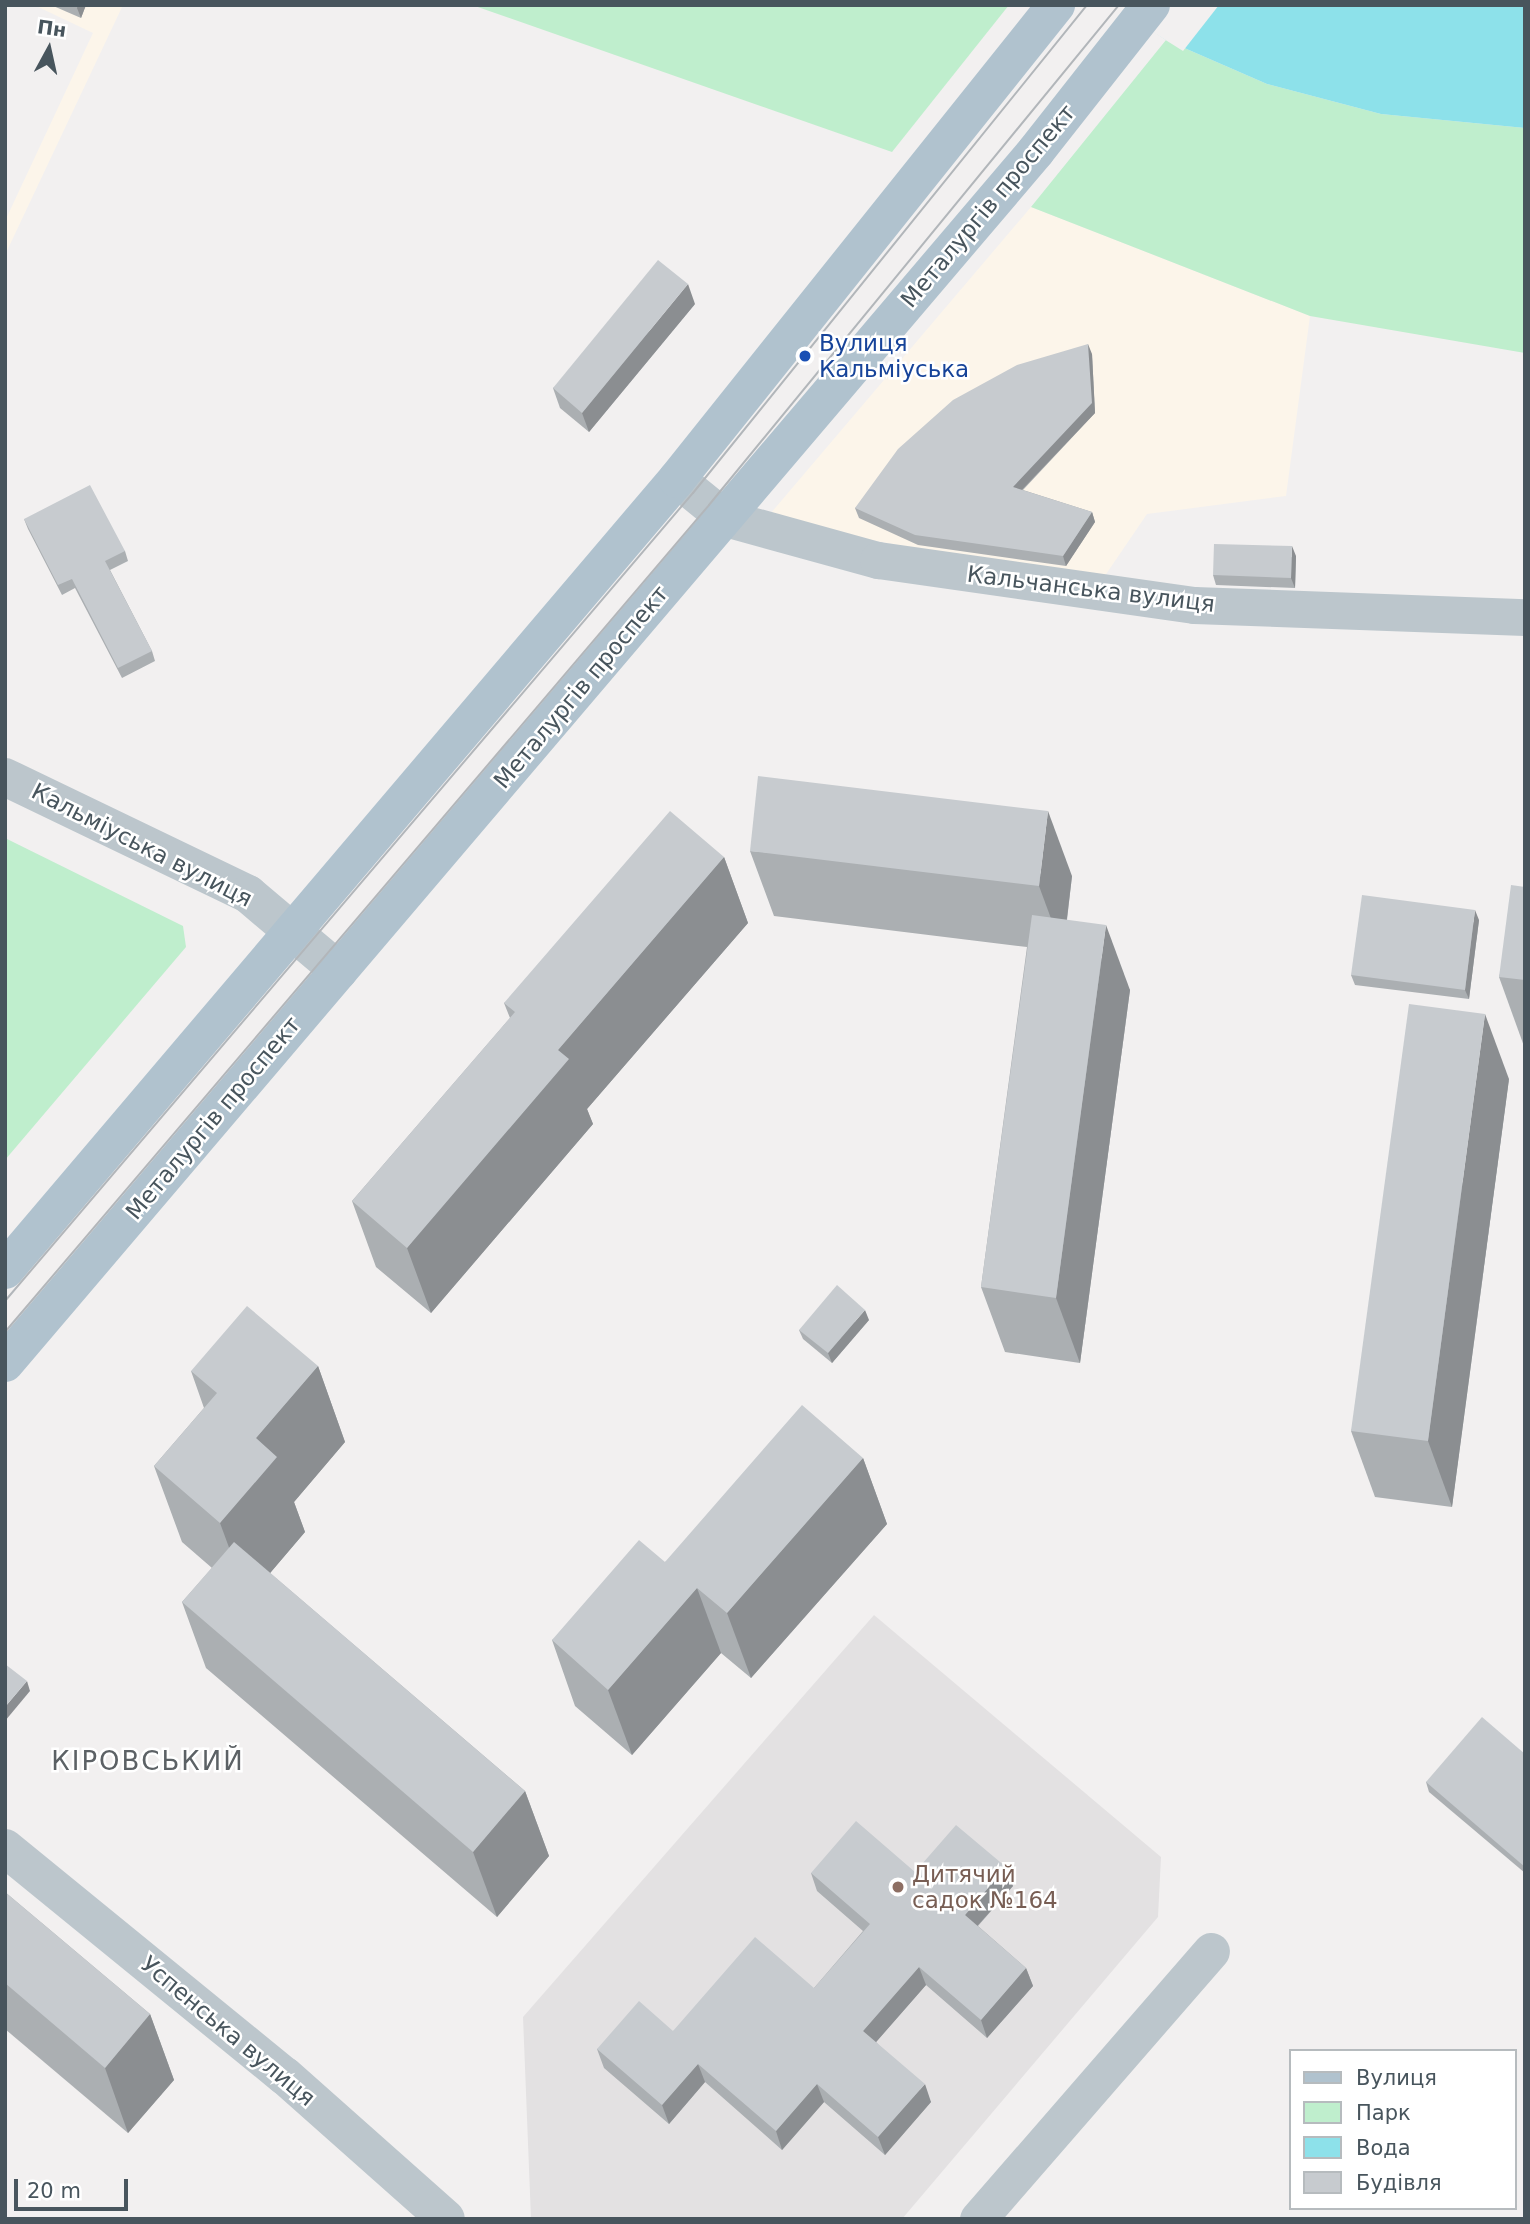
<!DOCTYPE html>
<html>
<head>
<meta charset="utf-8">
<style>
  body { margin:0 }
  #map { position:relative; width:1530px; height:2224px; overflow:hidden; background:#f2f0f0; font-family:"DejaVu Sans",sans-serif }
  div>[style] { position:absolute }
  .commercial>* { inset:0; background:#fcf5ea }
  .education>* { inset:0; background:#e3e1e2 }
  .green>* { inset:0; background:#bfeecd }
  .water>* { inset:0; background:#8de1ea }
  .pier>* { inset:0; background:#f2f0f0 }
  .minor>* { height:37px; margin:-18.5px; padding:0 18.5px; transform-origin:18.5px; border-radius:18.5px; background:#bcc6cc }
  .tertiary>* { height:38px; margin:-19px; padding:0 19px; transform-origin:19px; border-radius:19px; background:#bcc6cc }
  .primary>* { height:38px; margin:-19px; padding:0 19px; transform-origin:19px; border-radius:19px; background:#b0c2ce }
  .tram>* { height:2px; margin:-1px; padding:0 1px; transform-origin:1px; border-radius:1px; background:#b2b6ba }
  .wall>* { inset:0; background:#abafb2 }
  .shaded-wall>* { inset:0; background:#8b8e91 }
  .building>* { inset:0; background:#c7cbcf }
  .dots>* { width:19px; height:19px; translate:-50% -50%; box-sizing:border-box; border:4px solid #fff; border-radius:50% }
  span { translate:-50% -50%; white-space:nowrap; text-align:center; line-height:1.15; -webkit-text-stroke:5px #fff; paint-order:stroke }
  .street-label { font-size:23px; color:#48555d }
  .transit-label { font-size:23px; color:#164399 }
  .left { translate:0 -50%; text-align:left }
  .education-label { font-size:23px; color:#785e54 }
  .quarter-label { font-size:26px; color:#5c6165; letter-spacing:2px }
  .frame { position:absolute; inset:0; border:7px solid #48555d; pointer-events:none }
  .legend { position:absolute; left:1289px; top:2049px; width:228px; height:161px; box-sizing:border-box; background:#fff; border:2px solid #b6bbbe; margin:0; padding:9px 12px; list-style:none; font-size:21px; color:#48555d }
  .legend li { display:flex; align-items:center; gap:14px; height:35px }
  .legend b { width:35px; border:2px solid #b6bbbe }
  .north { position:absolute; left:14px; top:14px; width:70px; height:70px; -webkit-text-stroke:5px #fff; paint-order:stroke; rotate:8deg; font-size:19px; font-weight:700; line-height:28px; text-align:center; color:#48555d }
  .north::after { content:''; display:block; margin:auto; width:24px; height:32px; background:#48555d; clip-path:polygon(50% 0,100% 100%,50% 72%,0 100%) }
  .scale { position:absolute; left:14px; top:2179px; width:114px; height:32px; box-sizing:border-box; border:4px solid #48555d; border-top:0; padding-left:9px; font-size:21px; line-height:24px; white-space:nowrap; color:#48555d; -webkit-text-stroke:5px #fff; paint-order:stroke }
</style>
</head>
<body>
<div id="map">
  <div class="commercial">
    <i style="clip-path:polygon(34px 5px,123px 5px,5px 255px,5px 221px,93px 33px)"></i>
    <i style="clip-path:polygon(1031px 207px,1310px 316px,1286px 496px,1147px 514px,1100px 583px,765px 520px)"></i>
  </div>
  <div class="education">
    <i style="clip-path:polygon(874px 1615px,1161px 1857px,1158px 1917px,902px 2219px,531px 2219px,523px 2017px)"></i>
  </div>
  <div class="green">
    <i style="clip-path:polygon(472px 5px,1009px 5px,892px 152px)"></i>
    <i style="clip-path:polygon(1166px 40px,1267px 84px,1381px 114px,1525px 128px,1525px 353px,1310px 316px,1031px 207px)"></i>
    <i style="clip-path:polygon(5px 838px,183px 926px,186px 947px,5px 1160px)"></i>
  </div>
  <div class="water">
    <i style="clip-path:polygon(1113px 5px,1525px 5px,1525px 128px,1381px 114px,1267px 84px,1166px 40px)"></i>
  </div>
  <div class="pier">
    <i style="clip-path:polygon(1110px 5px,1219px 5px,1183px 51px)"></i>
  </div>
  <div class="minor">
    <i style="left:677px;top:479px;width:62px;rotate:39.1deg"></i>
    <i style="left:725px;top:518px;width:159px;rotate:15.4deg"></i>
    <i style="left:878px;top:560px;width:319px;rotate:8.1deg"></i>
    <i style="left:1194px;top:605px;width:331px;rotate:2.1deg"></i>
    <i style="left:978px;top:2219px;width:355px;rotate:-49deg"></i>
  </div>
  <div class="tertiary">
    <i style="left:5px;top:777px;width:270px;rotate:25.7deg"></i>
    <i style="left:248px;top:894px;width:119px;rotate:40.2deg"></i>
    <i style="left:5px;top:1848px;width:361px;rotate:39.2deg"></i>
    <i style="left:285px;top:2076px;width:215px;rotate:41.6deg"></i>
  </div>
  <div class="primary">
    <i style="left:5px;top:1270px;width:1038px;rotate:-49.65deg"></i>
    <i style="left:677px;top:479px;width:607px;rotate:-51.35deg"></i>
    <i style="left:5px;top:1363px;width:1591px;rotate:-49.61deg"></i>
    <i style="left:1036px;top:151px;width:186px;rotate:-51.8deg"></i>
  </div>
  <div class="tram">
    <i style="left:5px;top:1301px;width:1061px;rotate:-49.59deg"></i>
    <i style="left:693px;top:493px;width:627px;rotate:-51.08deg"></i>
    <i style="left:5px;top:1332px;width:1086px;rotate:-49.59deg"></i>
    <i style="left:709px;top:505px;width:647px;rotate:-50.65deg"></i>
  </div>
  <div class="wall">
    <i style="clip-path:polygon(51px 5px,86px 5px,81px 18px)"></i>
    <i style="clip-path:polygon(695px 304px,589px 432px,560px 408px,553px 388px)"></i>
    <i style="clip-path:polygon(1092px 354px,1095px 413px,1023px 490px,1092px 512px,1095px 522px,1066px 566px,918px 545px,859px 518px,855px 508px)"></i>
    <i style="clip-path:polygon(24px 519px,125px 551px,128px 561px,110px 570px,152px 651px,155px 661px,122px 678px,75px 588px,62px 595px,28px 529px)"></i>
    <i style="clip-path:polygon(1296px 556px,1295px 588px,1216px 585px,1213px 575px)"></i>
    <i style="clip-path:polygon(750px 851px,1072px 876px,1067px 920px,1130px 990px,1080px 1363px,1005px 1352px,981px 1287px,1027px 947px,774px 916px)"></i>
    <i style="clip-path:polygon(724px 857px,748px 923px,587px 1109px,593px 1124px,431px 1313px,376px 1267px,352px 1201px,510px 1018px,504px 1003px)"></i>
    <i style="clip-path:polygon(1525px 887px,1525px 1049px,1499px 977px)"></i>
    <i style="clip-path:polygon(1479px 920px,1469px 999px,1355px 985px,1351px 975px)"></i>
    <i style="clip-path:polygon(1509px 1079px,1452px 1507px,1375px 1497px,1351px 1431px)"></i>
    <i style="clip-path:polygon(869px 1320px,832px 1363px,803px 1339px,799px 1330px)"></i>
    <i style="clip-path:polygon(318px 1366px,345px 1442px,294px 1502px,305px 1532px,270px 1573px,525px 1791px,549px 1856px,497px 1917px,206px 1668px,182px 1602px,212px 1568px,182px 1542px,154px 1466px,204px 1408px,191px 1371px)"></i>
    <i style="clip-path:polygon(863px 1458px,887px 1524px,751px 1678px,721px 1653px,632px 1755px,575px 1706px,552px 1640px,665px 1562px)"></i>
    <i style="clip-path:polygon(1525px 1754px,1525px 1873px,1429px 1792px,1426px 1782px)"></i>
    <i style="clip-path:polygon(915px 1872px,1013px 1886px,978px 1926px,1026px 1968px,1033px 1986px,987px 2038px,926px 1985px,876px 2042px,931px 2102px,885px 2155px,824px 2102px,782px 2150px,705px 2082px,669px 2124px,604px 2068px,597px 2049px,673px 2031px,814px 1988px,863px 1931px,817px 1891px,811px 1873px)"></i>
    <i style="clip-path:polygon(5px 1892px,150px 2014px,174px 2080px,128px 2133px,5px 2029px)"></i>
  </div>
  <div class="shaded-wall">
    <i style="clip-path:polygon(78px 5px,86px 5px,81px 18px,77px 8px)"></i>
    <i style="clip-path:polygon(688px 284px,695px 304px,589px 432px,582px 413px)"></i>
    <i style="clip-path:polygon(1088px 344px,1092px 354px,1095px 413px,1016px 496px,1013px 487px)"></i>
    <i style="clip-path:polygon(1092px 512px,1095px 522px,1066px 566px,1063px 556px)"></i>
    <i style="clip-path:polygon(1292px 546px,1296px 556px,1295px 588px,1291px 578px)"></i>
    <i style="clip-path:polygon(1048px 811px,1072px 876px,1063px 951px,1039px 886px)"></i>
    <i style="clip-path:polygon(724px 857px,748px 923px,587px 1109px,593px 1124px,431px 1313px,407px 1248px,558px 1050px)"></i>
    <i style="clip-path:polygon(1475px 910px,1479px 920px,1469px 999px,1465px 990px)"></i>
    <i style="clip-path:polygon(1106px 925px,1130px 990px,1080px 1363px,1056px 1298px)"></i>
    <i style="clip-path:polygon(1485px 1014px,1509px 1079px,1452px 1507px,1428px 1441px)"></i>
    <i style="clip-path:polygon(865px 1310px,869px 1320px,832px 1363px,828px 1353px)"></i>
    <i style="clip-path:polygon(318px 1366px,345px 1442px,294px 1502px,305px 1532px,248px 1599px,220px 1523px,256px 1438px)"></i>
    <i style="clip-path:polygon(863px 1458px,887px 1524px,751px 1678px,727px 1613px)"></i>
    <i style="clip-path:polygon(697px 1588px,721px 1653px,632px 1755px,608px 1690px)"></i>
    <i style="clip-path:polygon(27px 1681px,30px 1691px,5px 1721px,5px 1707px)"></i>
    <i style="clip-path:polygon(525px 1791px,549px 1856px,497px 1917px,473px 1852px)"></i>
    <i style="clip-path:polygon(1006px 1867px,1013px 1886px,971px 1933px,965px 1915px)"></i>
    <i style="clip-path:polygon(919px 1967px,926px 1985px,870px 2049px,863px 2031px)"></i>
    <i style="clip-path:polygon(1026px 1968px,1033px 1986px,987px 2038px,981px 2020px)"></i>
    <i style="clip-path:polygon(150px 2014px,174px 2080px,128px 2133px,105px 2068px)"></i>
    <i style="clip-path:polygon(698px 2064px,705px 2082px,669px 2124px,662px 2105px)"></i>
    <i style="clip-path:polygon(817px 2084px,824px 2102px,782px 2150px,776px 2131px)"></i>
    <i style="clip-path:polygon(925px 2084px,931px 2102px,885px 2155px,878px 2137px)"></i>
  </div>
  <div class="building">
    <i style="clip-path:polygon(658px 260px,688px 284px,582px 413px,553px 388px)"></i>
    <i style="clip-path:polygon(1088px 344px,1092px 403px,1013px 487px,1092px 512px,1063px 556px,915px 535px,855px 508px,898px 449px,953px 400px,1017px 365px)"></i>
    <i style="clip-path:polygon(90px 485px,125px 551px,105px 561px,152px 651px,118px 668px,72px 579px,58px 585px,24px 519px)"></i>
    <i style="clip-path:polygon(1214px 544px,1292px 546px,1291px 578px,1213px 575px)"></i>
    <i style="clip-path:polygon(758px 776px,1048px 811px,1039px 886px,750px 851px)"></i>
    <i style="clip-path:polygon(670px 811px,724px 857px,558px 1050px,569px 1059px,407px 1248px,352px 1201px,515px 1012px,504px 1003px)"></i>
    <i style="clip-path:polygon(1511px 885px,1525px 887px,1525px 980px,1499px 977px)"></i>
    <i style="clip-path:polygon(1362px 895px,1475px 910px,1465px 990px,1351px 975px)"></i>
    <i style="clip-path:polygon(1032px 915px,1106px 925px,1056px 1298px,981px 1287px)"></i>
    <i style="clip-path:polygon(1409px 1004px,1485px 1014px,1428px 1441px,1351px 1431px)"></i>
    <i style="clip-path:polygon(837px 1285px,865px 1310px,828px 1353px,799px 1330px)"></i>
    <i style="clip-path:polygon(247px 1306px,318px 1366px,256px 1438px,277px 1457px,220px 1523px,154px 1466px,217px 1393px,191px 1371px)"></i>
    <i style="clip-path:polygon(802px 1405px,863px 1458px,727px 1613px,697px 1588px,608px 1690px,552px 1640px,639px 1540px,665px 1562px)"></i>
    <i style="clip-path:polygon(234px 1542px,525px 1791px,473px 1852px,182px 1602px)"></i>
    <i style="clip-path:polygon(5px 1664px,27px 1681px,5px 1707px)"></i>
    <i style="clip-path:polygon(1482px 1717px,1525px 1754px,1525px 1867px,1426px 1782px)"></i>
    <i style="clip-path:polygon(856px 1821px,915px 1872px,956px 1825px,1006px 1867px,965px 1915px,1026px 1968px,981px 2020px,919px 1967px,863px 2031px,925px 2084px,878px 2137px,817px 2084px,776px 2131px,698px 2064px,662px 2105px,597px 2049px,639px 2001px,673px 2031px,755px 1937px,814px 1988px,870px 1924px,811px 1873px)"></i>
    <i style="clip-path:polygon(5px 1892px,150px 2014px,105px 2068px,5px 1983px)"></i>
  </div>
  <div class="dots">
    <i style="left:805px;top:356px;background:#1a4fb4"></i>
    <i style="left:898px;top:1887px;background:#8d6e63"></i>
  </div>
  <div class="street-label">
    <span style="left:988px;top:206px;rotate:-50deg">Металургів проспект</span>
    <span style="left:1091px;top:589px;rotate:7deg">Кальчанська вулиця</span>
    <span style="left:581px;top:687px;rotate:-50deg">Металургів проспект</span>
    <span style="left:142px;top:845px;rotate:27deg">Кальміуська вулиця</span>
    <span style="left:213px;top:1118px;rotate:-50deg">Металургів проспект</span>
    <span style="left:228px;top:2031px;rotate:40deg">Успенська вулиця</span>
  </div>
  <div class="transit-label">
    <span class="left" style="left:819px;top:356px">Вулиця<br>Кальміуська</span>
  </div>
  <div class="education-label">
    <span class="left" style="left:912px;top:1887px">Дитячий<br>садок №164</span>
  </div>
  <div class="quarter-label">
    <span style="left:148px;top:1762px">КІРОВСЬКИЙ</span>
  </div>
  <div class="frame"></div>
  <ul class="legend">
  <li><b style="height:9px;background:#b0c2ce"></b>Вулиця</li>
  <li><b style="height:19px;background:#bfeecd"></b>Парк</li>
  <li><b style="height:19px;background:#8de1ea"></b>Вода</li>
  <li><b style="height:19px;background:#c7cbcf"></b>Будівля</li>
  </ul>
  <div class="north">Пн</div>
  <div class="scale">20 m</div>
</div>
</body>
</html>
